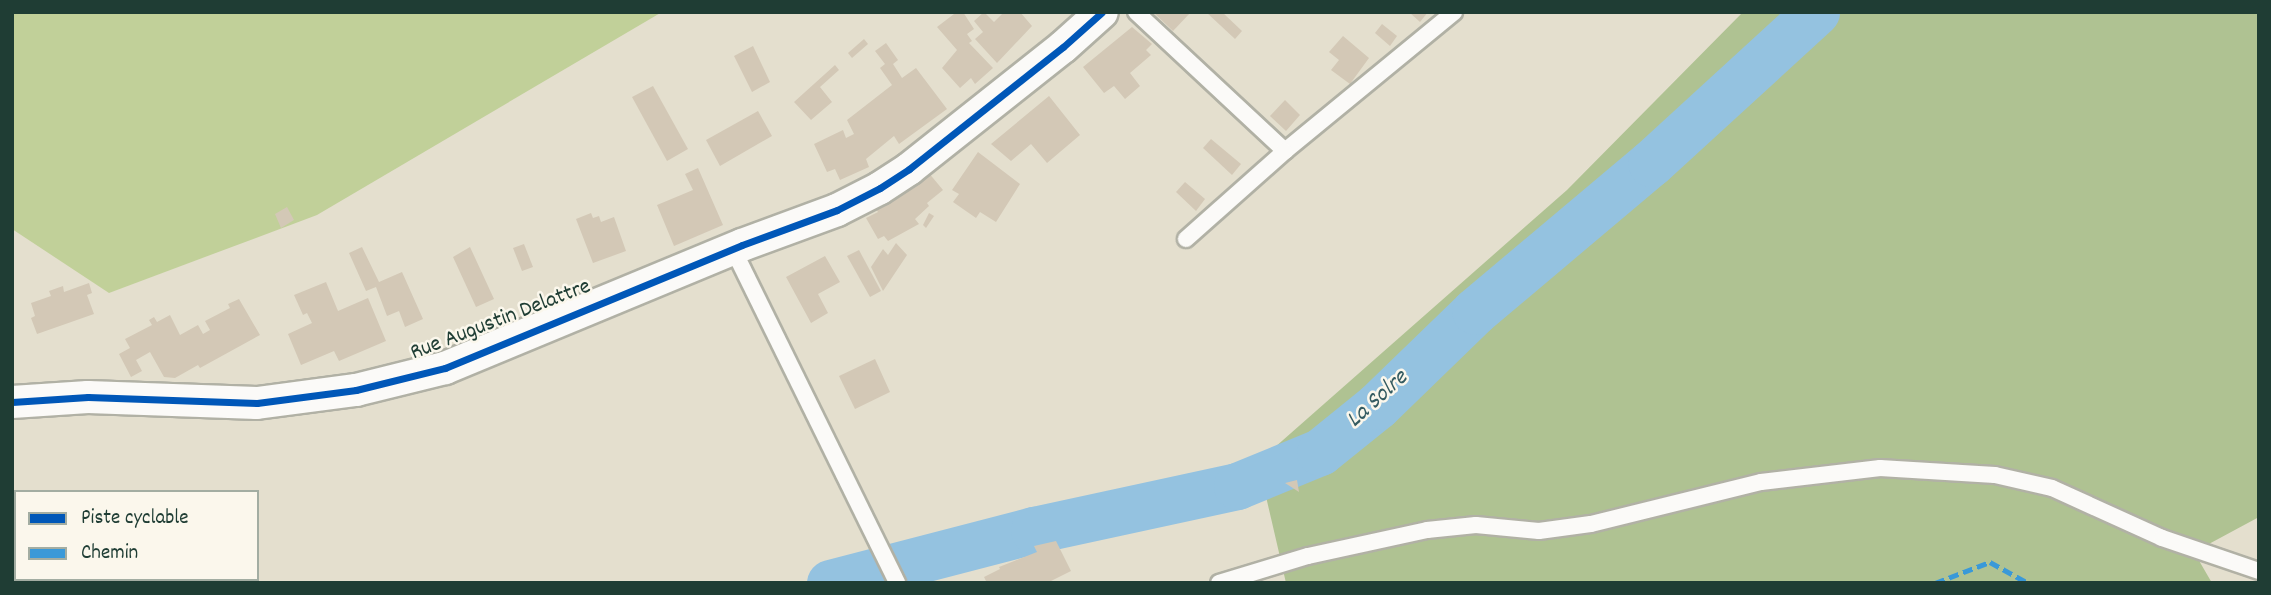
<!DOCTYPE html>
<html>
<head>
<meta charset="utf-8">
<style>
  body { margin:0 }
  #map { position:relative; width:2271px; height:595px; overflow:hidden; background:#e4dfce; font-family:Dekko,sans-serif }
  div>[style] { position:absolute }
  .green>* { inset:0; background:#c1d099 }
  .forest>* { inset:0; background:#afc292 }
  .river>* { height:47px; margin:-23.5px; padding:0 23.5px; transform-origin:23.5px; border-radius:23.5px; background:#94c2e0 }
  .building>* { inset:0; background:#d3c8b6 }
  .roads { filter:drop-shadow(2px 0 #b1b1a5) drop-shadow(-2px 0 #b1b1a5) drop-shadow(0 2px #b1b1a5) drop-shadow(0 -2px #b1b1a5) }
  .service>* { height:16px; margin:-8px; padding:0 8px; transform-origin:8px; border-radius:8px; background:#fbfaf8 }
  .minor>* { height:32px; margin:-16px; padding:0 16px; transform-origin:16px; border-radius:16px; background:#fbfaf8 }
  .quiet>* { height:5px; margin-top:-2.5px; transform-origin:0; background:repeating-linear-gradient(90deg,#3a99d8 0 10px,transparent 0 15px) }
  .cycleway>* { height:7px; margin:-3.5px; padding:0 3.5px; transform-origin:3.5px; border-radius:3.5px; background:#0057b8 }
  span { translate:-50% -50%; white-space:nowrap; text-align:center; line-height:1.15; -webkit-text-stroke:5px #fbf7ec; paint-order:stroke }
  .street-label { font-size:23px; color:#1f3d34 }
  .water-label { font-size:24px; color:#345b61; font-style:italic }
  .frame { position:absolute; inset:0; border:14px solid #1f3d34; pointer-events:none }
  .legend { position:absolute; left:14px; top:490px; width:245px; height:91px; box-sizing:border-box; background:#fbf7ec; border:2px solid #a3ada2; margin:0; padding:9px 12px; list-style:none; font-size:21px; color:#1f3d34 }
  .legend li { display:flex; align-items:center; gap:14px; height:35px }
  .legend b { width:35px; border:2px solid #a3ada2 }
</style>
</head>
<body>
<div id="map">
  <div class="green">
    <i style="clip-path:polygon(12px 12px,662px 12px,317px 215px,109px 293px,12px 229px)"></i>
  </div>
  <div class="forest">
    <i style="clip-path:polygon(1743px 12px,2259px 12px,2259px 517px,2194px 552px,2212px 583px,1286px 583px,1258px 462px,1567px 190px)"></i>
  </div>
  <div class="river">
    <i style="left:830px;top:583px;width:211px;rotate:-14.6deg"></i>
    <i style="left:1034px;top:530px;width:208px;rotate:-12.2deg"></i>
    <i style="left:1237px;top:486px;width:90px;rotate:-22.3deg"></i>
    <i style="left:1320px;top:452px;width:73px;rotate:-38.9deg"></i>
    <i style="left:1377px;top:406px;width:136px;rotate:-44.1deg"></i>
    <i style="left:1475px;top:311px;width:230px;rotate:-40.1deg"></i>
    <i style="left:1651px;top:163px;width:224px;rotate:-42.5deg"></i>
  </div>
  <div class="building">
    <i style="clip-path:polygon(952px 12px,963px 12px,974px 29px,967px 34px,972px 41px,969px 43px,993px 68px,975px 84px,971px 78px,960px 88px,942px 68px,957px 50px,937px 27px,954px 14px)"></i>
    <i style="clip-path:polygon(984px 12px,994px 22px,1004px 12px,1020px 12px,1032px 26px,997px 63px,975px 39px,983px 32px,974px 21px)"></i>
    <i style="clip-path:polygon(1153px 12px,1191px 12px,1173px 31px)"></i>
    <i style="clip-path:polygon(1206px 12px,1222px 12px,1242px 31px,1235px 39px)"></i>
    <i style="clip-path:polygon(1409px 12px,1428px 12px,1420px 22px)"></i>
    <i style="clip-path:polygon(1382px 24px,1397px 36px,1390px 46px,1375px 33px)"></i>
    <i style="clip-path:polygon(1132px 27px,1152px 44px,1146px 50px,1151px 55px,1130px 73px,1140px 86px,1125px 99px,1114px 86px,1104px 93px,1083px 67px)"></i>
    <i style="clip-path:polygon(1343px 36px,1369px 58px,1350px 84px,1331px 70px,1339px 60px,1329px 52px)"></i>
    <i style="clip-path:polygon(864px 39px,868px 44px,852px 58px,848px 53px)"></i>
    <i style="clip-path:polygon(886px 43px,898px 60px,893px 64px,902px 78px,916px 68px,947px 109px,899px 144px,894px 136px,866px 159px,869px 167px,840px 180px,835px 169px,827px 172px,814px 144px,843px 130px,846px 138px,854px 134px,847px 120px,892px 85px,880px 68px,885px 64px,875px 51px)"></i>
    <i style="clip-path:polygon(753px 46px,770px 82px,752px 92px,734px 56px)"></i>
    <i style="clip-path:polygon(835px 65px,839px 70px,820px 87px,832px 102px,811px 120px,794px 102px)"></i>
    <i style="clip-path:polygon(653px 86px,688px 149px,667px 161px,632px 97px)"></i>
    <i style="clip-path:polygon(1049px 96px,1080px 135px,1047px 163px,1031px 144px,1011px 161px,991px 144px)"></i>
    <i style="clip-path:polygon(1285px 100px,1300px 115px,1286px 131px,1270px 116px)"></i>
    <i style="clip-path:polygon(758px 111px,772px 136px,720px 166px,706px 140px)"></i>
    <i style="clip-path:polygon(1211px 139px,1241px 164px,1232px 175px,1203px 148px)"></i>
    <i style="clip-path:polygon(978px 152px,1020px 184px,996px 222px,980px 212px,976px 218px,953px 202px,959px 194px,952px 190px)"></i>
    <i style="clip-path:polygon(698px 168px,723px 225px,674px 246px,657px 205px,693px 190px,685px 174px)"></i>
    <i style="clip-path:polygon(928px 172px,943px 190px,927px 203px,929px 206px,915px 219px,919px 224px,888px 241px,884px 236px,878px 239px,866px 218px,878px 212px,875px 208px)"></i>
    <i style="clip-path:polygon(1185px 182px,1205px 199px,1196px 211px,1176px 192px)"></i>
    <i style="clip-path:polygon(287px 207px,294px 220px,281px 228px,275px 214px)"></i>
    <i style="clip-path:polygon(591px 213px,593px 218px,599px 216px,601px 222px,614px 217px,626px 251px,593px 263px,576px 219px)"></i>
    <i style="clip-path:polygon(929px 213px,934px 216px,926px 228px,923px 225px)"></i>
    <i style="clip-path:polygon(896px 243px,907px 255px,883px 291px,871px 267px,883px 249px,888px 255px)"></i>
    <i style="clip-path:polygon(524px 244px,533px 267px,522px 271px,513px 248px)"></i>
    <i style="clip-path:polygon(362px 247px,379px 282px,402px 272px,423px 319px,405px 327px,399px 311px,387px 316px,376px 287px,366px 291px,349px 253px)"></i>
    <i style="clip-path:polygon(470px 247px,494px 299px,476px 307px,453px 257px)"></i>
    <i style="clip-path:polygon(859px 250px,881px 291px,870px 297px,847px 256px)"></i>
    <i style="clip-path:polygon(825px 256px,840px 282px,818px 294px,828px 313px,811px 323px,786px 277px)"></i>
    <i style="clip-path:polygon(326px 282px,338px 311px,368px 298px,386px 341px,339px 361px,334px 351px,301px 365px,288px 334px,312px 323px,307px 313px,303px 315px,294px 295px)"></i>
    <i style="clip-path:polygon(89px 283px,92px 293px,87px 295px,94px 314px,37px 334px,31px 318px,35px 316px,31px 303px,51px 296px,49px 291px,63px 286px,64px 292px)"></i>
    <i style="clip-path:polygon(239px 299px,260px 335px,200px 368px,198px 365px,175px 378px,164px 377px,150px 352px,136px 360px,142px 371px,131px 377px,119px 354px,130px 348px,125px 339px,152px 325px,149px 320px,154px 317px,157px 322px,170px 315px,180px 335px,198px 325px,203px 334px,210px 330px,205px 321px,230px 308px,228px 304px)"></i>
    <i style="clip-path:polygon(875px 359px,890px 392px,855px 409px,839px 376px)"></i>
    <i style="clip-path:polygon(1297px 480px,1299px 492px,1285px 483px)"></i>
    <i style="clip-path:polygon(1056px 541px,1071px 571px,1047px 583px,987px 583px,984px 577px,1000px 569px,999px 567px,1037px 552px,1034px 546px)"></i>
  </div>
  <div class="roads">
    <div class="service">
      <i style="left:1136px;top:12px;width:204px;rotate:43deg"></i>
      <i style="left:1285px;top:151px;width:219px;rotate:-39.4deg"></i>
      <i style="left:1186px;top:239px;width:132px;rotate:-41.6deg"></i>
      <i style="left:733px;top:249px;width:372px;rotate:63.8deg"></i>
      <i style="left:1219px;top:583px;width:93px;rotate:-16.9deg"></i>
      <i style="left:1308px;top:556px;width:122px;rotate:-12.3deg"></i>
      <i style="left:1427px;top:530px;width:49px;rotate:-5.8deg"></i>
      <i style="left:1476px;top:525px;width:63px;rotate:5.4deg"></i>
      <i style="left:1539px;top:531px;width:52px;rotate:-7.7deg"></i>
      <i style="left:1591px;top:524px;width:175px;rotate:-13.9deg"></i>
      <i style="left:1761px;top:482px;width:120px;rotate:-6.7deg"></i>
      <i style="left:1880px;top:468px;width:115px;rotate:3.5deg"></i>
      <i style="left:1995px;top:475px;width:58px;rotate:12.8deg"></i>
      <i style="left:2052px;top:488px;width:121px;rotate:24.4deg"></i>
      <i style="left:2162px;top:538px;width:102px;rotate:18.8deg"></i>
    </div>
    <div class="minor">
      <i style="left:12px;top:402px;width:76px;rotate:-3.8deg"></i>
      <i style="left:88px;top:397px;width:169px;rotate:2deg"></i>
      <i style="left:257px;top:403px;width:100px;rotate:-7.5deg"></i>
      <i style="left:356px;top:390px;width:92px;rotate:-13.9deg"></i>
      <i style="left:445px;top:368px;width:321px;rotate:-22.5deg"></i>
      <i style="left:742px;top:245px;width:101px;rotate:-20.2deg"></i>
      <i style="left:837px;top:210px;width:48px;rotate:-27.1deg"></i>
      <i style="left:880px;top:188px;width:35px;rotate:-33deg"></i>
      <i style="left:909px;top:169px;width:196px;rotate:-38.4deg"></i>
      <i style="left:1063px;top:47px;width:52px;rotate:-41.9deg"></i>
    </div>
  </div>
  <div class="quiet">
    <i style="left:1935px;top:583px;width:59px;rotate:-20.9deg"></i>
    <i style="left:1990px;top:562px;width:43px;rotate:28.9deg"></i>
  </div>
  <div class="cycleway">
    <i style="left:12px;top:402px;width:76px;rotate:-3.8deg"></i>
    <i style="left:88px;top:397px;width:169px;rotate:2deg"></i>
    <i style="left:257px;top:403px;width:100px;rotate:-7.5deg"></i>
    <i style="left:356px;top:390px;width:92px;rotate:-13.9deg"></i>
    <i style="left:445px;top:368px;width:321px;rotate:-22.5deg"></i>
    <i style="left:742px;top:245px;width:101px;rotate:-20.2deg"></i>
    <i style="left:837px;top:210px;width:48px;rotate:-27.1deg"></i>
    <i style="left:880px;top:188px;width:35px;rotate:-33deg"></i>
    <i style="left:909px;top:169px;width:196px;rotate:-38.4deg"></i>
    <i style="left:1063px;top:47px;width:52px;rotate:-41.9deg"></i>
  </div>
  <div class="street-label">
    <span style="left:501px;top:321px;rotate:-21deg">Rue Augustin Delattre</span>
  </div>
  <div class="water-label">
    <span style="left:1378px;top:400px;rotate:-42deg">La Solre</span>
  </div>
  <div class="frame"></div>
  <ul class="legend">
  <li><b style="height:9px;background:#0057b8"></b>Piste cyclable</li>
  <li><b style="height:9px;background:#3a99d8"></b>Chemin</li>
  </ul>
</div>
</body>
</html>
